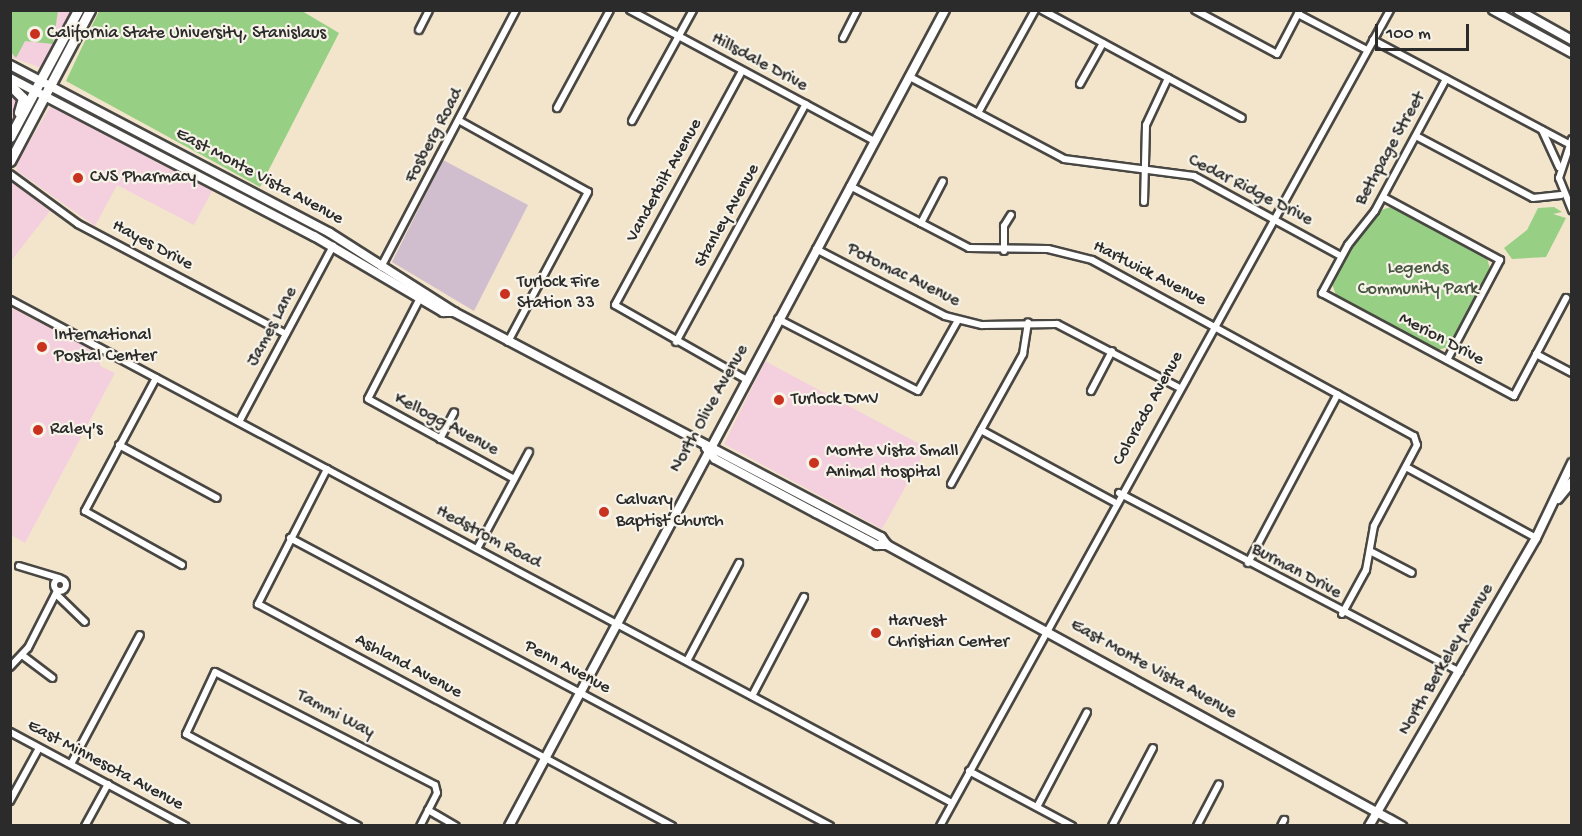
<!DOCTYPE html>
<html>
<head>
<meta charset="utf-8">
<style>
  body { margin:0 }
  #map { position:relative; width:1582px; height:836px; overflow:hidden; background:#f2e5cc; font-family:"Gochi Hand",sans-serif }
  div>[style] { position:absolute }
  .built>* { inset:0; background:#f4cfde }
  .industrial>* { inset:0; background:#d0bdce }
  .green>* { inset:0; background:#97d084 }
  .roads { filter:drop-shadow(2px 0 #494743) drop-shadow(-2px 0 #494743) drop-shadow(0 2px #494743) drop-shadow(0 -2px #494743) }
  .street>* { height:6px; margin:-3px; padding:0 3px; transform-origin:3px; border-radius:3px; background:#fff }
  .street>.ring { margin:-3px; padding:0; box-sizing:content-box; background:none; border:6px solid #fff; border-radius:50% }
  .secondary>* { height:8px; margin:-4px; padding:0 4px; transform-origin:4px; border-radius:4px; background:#fff }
  .primary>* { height:9px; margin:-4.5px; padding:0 4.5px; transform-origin:4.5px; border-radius:4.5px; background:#fff }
  .dots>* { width:16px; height:16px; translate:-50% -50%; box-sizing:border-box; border:3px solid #f7f3e8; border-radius:50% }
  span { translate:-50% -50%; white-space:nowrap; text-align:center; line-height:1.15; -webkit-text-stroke:4.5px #f7f3e8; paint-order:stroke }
  .poi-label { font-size:18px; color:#2b2b2b }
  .left { translate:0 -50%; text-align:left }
  .street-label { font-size:18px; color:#2b2b2b }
  .park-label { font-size:18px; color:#465441 }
  .frame { position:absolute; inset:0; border:12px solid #2b2b2b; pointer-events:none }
  .scale { position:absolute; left:1375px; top:24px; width:94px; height:27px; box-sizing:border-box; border:3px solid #2b2b2b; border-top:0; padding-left:8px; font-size:18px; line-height:21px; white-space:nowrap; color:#2b2b2b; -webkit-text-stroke:4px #f7f3e8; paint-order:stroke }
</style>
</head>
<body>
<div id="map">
  <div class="built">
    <i style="clip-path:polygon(10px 11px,72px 11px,41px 68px,11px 57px)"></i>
    <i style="clip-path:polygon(11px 89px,19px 99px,11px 124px)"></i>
    <i style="clip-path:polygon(52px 104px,213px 189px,194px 225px,117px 185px,95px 226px,17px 171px,16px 164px)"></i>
    <i style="clip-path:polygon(11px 181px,50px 211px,11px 261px,10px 182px)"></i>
    <i style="clip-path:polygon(10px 307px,100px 354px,100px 366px,115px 373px,25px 543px,11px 535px)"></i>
    <i style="clip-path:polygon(765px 361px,927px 448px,882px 529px,724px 444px)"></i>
  </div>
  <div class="industrial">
    <i style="clip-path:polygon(443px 160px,528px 205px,474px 311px,392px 262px)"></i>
  </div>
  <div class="green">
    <i style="clip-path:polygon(10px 11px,58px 11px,53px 44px,25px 41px,16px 58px,11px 52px)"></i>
    <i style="clip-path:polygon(99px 11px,302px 11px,339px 33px,260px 187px,66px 81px)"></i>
    <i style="clip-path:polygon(1391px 207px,1487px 258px,1490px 269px,1448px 347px,1438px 350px,1336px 295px,1332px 284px,1354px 244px,1381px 210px)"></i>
    <i style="clip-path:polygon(1554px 207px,1562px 212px,1553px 214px,1566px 218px,1546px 257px,1512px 259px,1504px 248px,1527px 230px,1538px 208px)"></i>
  </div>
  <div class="roads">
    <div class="street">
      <i style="left:630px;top:10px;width:277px;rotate:28.2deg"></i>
      <i style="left:1042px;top:10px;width:227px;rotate:28.4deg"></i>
      <i style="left:1195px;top:10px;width:93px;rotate:28.2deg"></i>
      <i style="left:1277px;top:54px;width:50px;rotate:-62.4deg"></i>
      <i style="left:1298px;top:14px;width:78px;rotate:27.6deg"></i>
      <i style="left:419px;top:30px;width:22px;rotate:-63deg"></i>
      <i style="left:843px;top:38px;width:31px;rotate:-63deg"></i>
      <i style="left:1373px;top:40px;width:222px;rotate:28deg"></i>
      <i style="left:742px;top:71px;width:266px;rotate:118.5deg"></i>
      <i style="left:615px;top:305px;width:150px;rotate:29.6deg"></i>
      <i style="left:910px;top:77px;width:174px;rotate:28deg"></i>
      <i style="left:1064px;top:159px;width:131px;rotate:7.5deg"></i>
      <i style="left:1194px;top:176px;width:167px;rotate:28.6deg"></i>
      <i style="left:1446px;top:79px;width:150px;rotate:118.3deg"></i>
      <i style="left:1375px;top:211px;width:43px;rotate:128.5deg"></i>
      <i style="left:1348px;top:245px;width:55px;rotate:118.4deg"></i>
      <i style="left:1322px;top:293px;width:218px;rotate:28.2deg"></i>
      <i style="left:1514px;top:396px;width:111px;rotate:-62deg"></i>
      <i style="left:1080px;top:84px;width:47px;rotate:-60.7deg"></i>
      <i style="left:557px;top:108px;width:111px;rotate:-61.6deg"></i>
      <i style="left:978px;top:113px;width:118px;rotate:-61deg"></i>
      <i style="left:460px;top:121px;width:146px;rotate:29deg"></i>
      <i style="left:588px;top:192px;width:170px;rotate:118.1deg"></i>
      <i style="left:632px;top:121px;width:127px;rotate:-61.2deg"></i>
      <i style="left:1542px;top:130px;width:41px;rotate:65.3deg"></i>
      <i style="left:1416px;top:136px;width:132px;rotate:27.9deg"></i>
      <i style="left:1533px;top:198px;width:28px;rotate:-6deg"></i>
      <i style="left:1572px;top:139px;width:41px;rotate:108.4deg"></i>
      <i style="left:1559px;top:178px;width:35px;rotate:68deg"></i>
      <i style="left:10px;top:174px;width:84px;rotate:36.3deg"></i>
      <i style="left:78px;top:224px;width:235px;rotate:27.9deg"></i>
      <i style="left:850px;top:186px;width:134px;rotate:27.5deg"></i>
      <i style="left:969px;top:248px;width:79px;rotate:0.7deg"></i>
      <i style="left:1048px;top:249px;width:45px;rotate:14deg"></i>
      <i style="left:1092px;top:260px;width:367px;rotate:28.7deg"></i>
      <i style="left:1414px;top:436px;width:9px;rotate:72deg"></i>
      <i style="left:1417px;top:445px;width:92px;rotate:118deg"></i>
      <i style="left:1374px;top:526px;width:45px;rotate:100.3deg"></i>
      <i style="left:1366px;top:570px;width:50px;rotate:118.6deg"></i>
      <i style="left:1383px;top:197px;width:133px;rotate:28.3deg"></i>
      <i style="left:1500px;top:260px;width:113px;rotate:117.9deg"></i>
      <i style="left:1144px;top:202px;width:77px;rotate:-88.5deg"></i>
      <i style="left:1146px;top:125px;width:52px;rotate:-64.9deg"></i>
      <i style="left:921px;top:223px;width:47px;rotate:-62.4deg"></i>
      <i style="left:816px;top:249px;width:145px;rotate:27.4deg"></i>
      <i style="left:945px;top:316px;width:38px;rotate:14deg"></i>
      <i style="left:982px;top:325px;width:75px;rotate:-0.8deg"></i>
      <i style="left:1057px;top:324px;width:136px;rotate:27.5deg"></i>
      <i style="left:1004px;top:251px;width:25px;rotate:-90deg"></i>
      <i style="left:1004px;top:226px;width:13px;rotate:-58deg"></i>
      <i style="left:381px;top:267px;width:290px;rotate:-62.3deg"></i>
      <i style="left:10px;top:300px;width:1068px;rotate:28.1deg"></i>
      <i style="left:419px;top:300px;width:111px;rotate:117.3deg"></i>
      <i style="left:368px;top:399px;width:166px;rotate:28.7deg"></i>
      <i style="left:778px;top:319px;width:157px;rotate:27.2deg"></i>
      <i style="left:918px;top:391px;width:81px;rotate:-60.6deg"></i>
      <i style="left:676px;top:342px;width:271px;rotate:-61.4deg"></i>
      <i style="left:1536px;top:354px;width:41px;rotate:27.8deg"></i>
      <i style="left:156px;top:378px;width:151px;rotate:118.1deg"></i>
      <i style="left:85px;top:511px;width:111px;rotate:29.1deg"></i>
      <i style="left:1091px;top:391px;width:45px;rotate:-62.3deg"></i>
      <i style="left:239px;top:422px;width:200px;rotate:-61.9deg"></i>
      <i style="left:981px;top:430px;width:151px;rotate:28.4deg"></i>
      <i style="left:440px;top:439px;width:30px;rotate:-62deg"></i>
      <i style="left:119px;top:445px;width:111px;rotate:28.4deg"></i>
      <i style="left:1406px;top:467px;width:148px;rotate:28.6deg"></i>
      <i style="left:327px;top:469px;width:152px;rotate:117.1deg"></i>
      <i style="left:258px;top:604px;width:470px;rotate:28.2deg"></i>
      <i style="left:951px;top:484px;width:149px;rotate:-61deg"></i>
      <i style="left:1023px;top:354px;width:32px;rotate:-81deg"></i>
      <i style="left:1119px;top:493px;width:385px;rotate:27.7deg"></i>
      <i style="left:290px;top:538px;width:612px;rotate:28.07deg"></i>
      <i style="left:477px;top:549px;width:110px;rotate:-61.8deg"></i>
      <i style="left:1370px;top:551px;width:47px;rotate:27.6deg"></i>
      <i style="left:1248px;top:563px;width:191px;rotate:-62deg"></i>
      <i style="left:19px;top:566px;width:42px;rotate:16.7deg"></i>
      <i class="ring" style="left:54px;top:579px;width:6px;height:6px"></i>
      <i style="left:56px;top:594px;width:40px;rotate:44deg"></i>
      <i style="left:22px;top:655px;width:38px;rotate:37deg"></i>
      <i style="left:687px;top:661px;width:111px;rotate:-62deg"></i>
      <i style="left:10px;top:667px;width:26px;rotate:-47deg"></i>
      <i style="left:28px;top:648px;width:64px;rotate:-63deg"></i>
      <i style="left:752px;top:696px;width:112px;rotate:-62.3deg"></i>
      <i style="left:10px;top:732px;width:199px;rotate:28.2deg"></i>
      <i style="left:71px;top:764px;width:146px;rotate:-61.9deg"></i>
      <i style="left:969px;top:771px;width:117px;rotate:28.1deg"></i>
      <i style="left:10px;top:801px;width:60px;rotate:-61.3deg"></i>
      <i style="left:1037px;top:807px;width:107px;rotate:-62.2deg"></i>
      <i style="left:428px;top:810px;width:32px;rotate:30deg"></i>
      <i style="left:85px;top:826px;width:48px;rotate:-61.3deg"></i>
      <i style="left:358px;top:826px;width:195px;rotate:-151.9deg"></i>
      <i style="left:186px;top:734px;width:68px;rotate:-64.9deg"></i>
      <i style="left:215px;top:672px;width:247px;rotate:27.2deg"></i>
      <i style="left:435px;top:785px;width:8px;rotate:76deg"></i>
      <i style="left:437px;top:793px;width:37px;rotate:117deg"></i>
      <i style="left:940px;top:826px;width:932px;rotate:-61.12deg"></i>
      <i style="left:1112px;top:826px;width:88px;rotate:-62.3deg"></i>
      <i style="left:1197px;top:826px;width:47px;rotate:-62.4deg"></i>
      <i style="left:1281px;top:826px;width:7px;rotate:-63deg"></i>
    </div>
    <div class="secondary">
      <i style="left:1493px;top:10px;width:90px;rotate:28.6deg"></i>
      <i style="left:1518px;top:10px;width:62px;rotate:29.1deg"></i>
      <i style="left:10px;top:65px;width:361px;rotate:27.7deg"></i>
      <i style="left:330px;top:233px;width:147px;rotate:32.5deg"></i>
      <i style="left:454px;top:312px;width:483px;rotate:27.8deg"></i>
      <i style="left:881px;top:537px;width:10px;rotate:53deg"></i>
      <i style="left:887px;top:545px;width:587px;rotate:28.62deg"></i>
      <i style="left:10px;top:78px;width:343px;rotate:27.5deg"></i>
      <i style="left:314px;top:236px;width:150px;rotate:30.5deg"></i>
      <i style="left:443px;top:312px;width:11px"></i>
      <i style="left:706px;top:448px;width:14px;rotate:51deg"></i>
      <i style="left:715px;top:459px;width:115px;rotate:28.1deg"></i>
      <i style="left:816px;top:513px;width:69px;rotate:27.7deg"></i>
      <i style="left:877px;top:545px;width:10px"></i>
      <i style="left:1558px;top:499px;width:22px;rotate:-51deg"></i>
      <i style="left:509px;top:826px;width:925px;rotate:-61.88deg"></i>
      <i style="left:1369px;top:826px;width:333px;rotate:-59.9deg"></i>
      <i style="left:1536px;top:538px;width:83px;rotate:-64.4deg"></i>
    </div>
    <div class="primary">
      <i style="left:10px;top:85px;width:18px;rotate:45deg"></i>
      <i style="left:23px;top:98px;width:15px;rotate:106deg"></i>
      <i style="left:10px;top:137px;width:144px;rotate:-61.8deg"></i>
      <i style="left:10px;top:161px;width:171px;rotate:-62.1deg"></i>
    </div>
  </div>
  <div class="dots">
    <i style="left:35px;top:34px;background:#c8321e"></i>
    <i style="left:78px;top:178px;background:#c8321e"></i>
    <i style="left:505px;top:294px;background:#c8321e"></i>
    <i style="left:42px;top:347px;background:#c8321e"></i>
    <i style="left:779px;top:400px;background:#c8321e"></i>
    <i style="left:38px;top:430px;background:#c8321e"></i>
    <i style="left:814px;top:463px;background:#c8321e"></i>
    <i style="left:604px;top:512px;background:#c8321e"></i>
    <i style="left:876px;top:633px;background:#c8321e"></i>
  </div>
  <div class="poi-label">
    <span class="left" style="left:47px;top:34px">California State University, Stanislaus</span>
    <span class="left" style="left:90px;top:178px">CVS Pharmacy</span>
    <span class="left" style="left:517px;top:294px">Turlock Fire<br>Station 33</span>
    <span class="left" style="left:54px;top:347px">International<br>Postal Center</span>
    <span class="left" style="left:791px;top:400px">Turlock DMV</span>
    <span class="left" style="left:50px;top:430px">Raley's</span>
    <span class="left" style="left:826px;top:463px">Monte Vista Small<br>Animal Hospital</span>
    <span class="left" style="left:616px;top:512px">Calvary<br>Baptist Church</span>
    <span class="left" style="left:888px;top:633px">Harvest<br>Christian Center</span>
  </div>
  <div class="street-label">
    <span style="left:759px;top:63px;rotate:28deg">Hillsdale Drive</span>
    <span style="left:435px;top:136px;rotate:-62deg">Fosberg Road</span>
    <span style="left:1391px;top:149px;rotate:-61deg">Bethpage Street</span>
    <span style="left:259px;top:177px;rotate:28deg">East Monte Vista Avenue</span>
    <span style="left:665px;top:181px;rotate:-61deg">Vanderbilt Avenue</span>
    <span style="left:1250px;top:191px;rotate:27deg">Cedar Ridge Drive</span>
    <span style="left:728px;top:216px;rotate:-61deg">Stanley Avenue</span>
    <span style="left:152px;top:246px;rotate:28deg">Hayes Drive</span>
    <span style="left:1149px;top:274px;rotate:27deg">Hartwick Avenue</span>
    <span style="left:903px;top:276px;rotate:26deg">Potomac Avenue</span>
    <span style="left:273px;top:327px;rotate:-62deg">James Lane</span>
    <span style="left:1441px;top:340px;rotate:28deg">Merion Drive</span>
    <span style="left:710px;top:409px;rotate:-61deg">North Olive Avenue</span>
    <span style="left:1149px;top:409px;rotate:-61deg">Colorado Avenue</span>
    <span style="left:446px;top:425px;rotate:28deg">Kellogg Avenue</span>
    <span style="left:488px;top:538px;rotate:28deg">Hedstrom Road</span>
    <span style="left:1296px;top:572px;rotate:28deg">Burman Drive</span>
    <span style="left:1447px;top:660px;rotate:-60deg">North Berkeley Avenue</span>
    <span style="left:408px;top:667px;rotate:28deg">Ashland Avenue</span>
    <span style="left:567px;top:668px;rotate:28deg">Penn Avenue</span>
    <span style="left:1153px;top:670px;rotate:29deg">East Monte Vista Avenue</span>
    <span style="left:335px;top:715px;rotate:28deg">Tammi Way</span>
    <span style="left:105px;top:766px;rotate:28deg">East Minnesota Avenue</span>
  </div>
  <div class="park-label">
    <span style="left:1418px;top:280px">Legends<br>Community Park</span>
  </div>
  <div class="frame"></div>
  <div class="scale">100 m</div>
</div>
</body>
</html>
